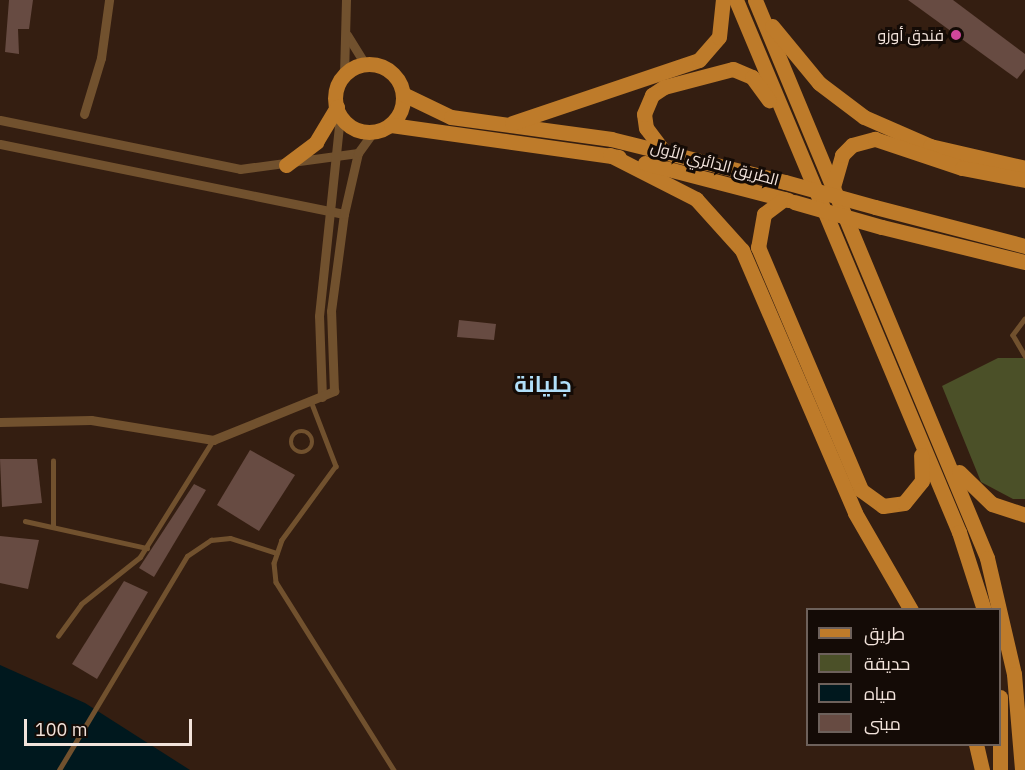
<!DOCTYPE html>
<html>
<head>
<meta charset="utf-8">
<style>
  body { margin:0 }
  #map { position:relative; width:1025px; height:770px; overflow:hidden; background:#341e11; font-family:"IBM Plex Sans",Cairo,sans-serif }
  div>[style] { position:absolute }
  .green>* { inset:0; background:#4b5028 }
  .water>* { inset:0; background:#00181e }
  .building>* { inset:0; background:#674b42 }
  .lane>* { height:4.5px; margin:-2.25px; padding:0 2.25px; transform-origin:2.25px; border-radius:2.25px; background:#71512e }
  .lane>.ring { margin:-2.25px; padding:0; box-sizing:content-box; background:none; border:4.5px solid #71512e; border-radius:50% }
  .street>* { height:9px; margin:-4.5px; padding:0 4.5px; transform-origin:4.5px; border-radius:4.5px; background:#71512e }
  .primary>* { height:15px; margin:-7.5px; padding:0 7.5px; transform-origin:7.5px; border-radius:7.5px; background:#be7b2a }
  .primary>.ring { margin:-7.5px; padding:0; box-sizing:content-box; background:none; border:15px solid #be7b2a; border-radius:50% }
  .primary-bridge>* { height:15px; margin:-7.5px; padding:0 7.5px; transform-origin:7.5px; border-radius:7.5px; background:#be7b2a }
  .dots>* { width:16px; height:16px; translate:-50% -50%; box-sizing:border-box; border:3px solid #140b06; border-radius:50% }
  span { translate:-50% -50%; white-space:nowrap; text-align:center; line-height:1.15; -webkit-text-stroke:6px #140b06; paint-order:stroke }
  .poi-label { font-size:16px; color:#f2e3db }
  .right { translate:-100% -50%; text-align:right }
  .street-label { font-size:16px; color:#f2e3db }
  .district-label { font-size:22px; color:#b1dff9; font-weight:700 }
  .legend { position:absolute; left:806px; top:608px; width:195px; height:138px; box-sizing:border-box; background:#140b06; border:2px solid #6d615b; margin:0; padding:8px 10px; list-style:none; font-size:18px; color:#f2e3db }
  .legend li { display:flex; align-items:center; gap:12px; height:30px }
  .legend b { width:30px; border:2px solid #6d615b }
  .scale { position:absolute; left:24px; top:719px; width:168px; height:27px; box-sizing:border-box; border:3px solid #f2e3db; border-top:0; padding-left:8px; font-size:18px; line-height:21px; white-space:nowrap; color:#f2e3db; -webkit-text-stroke:4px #140b06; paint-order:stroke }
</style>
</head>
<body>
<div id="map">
  <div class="green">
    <i style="clip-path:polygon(998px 358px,1025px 358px,1025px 499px,1013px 499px,981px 482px,942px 386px)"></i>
  </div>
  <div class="water">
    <i style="clip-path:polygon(0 665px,85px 703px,190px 770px,0 770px)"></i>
  </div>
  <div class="building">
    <i style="clip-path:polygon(9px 0,33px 0,29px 29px,18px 29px,19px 54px,5px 52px)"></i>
    <i style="clip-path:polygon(908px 0,953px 0,1025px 54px,1025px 69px,1017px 79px)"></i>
    <i style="clip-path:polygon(459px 320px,496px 324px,494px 340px,457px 337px)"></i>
    <i style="clip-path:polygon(250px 450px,295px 475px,259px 531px,217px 505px)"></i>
    <i style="clip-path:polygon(0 459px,37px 459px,42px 503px,2px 507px)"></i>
    <i style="clip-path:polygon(194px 484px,206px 490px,154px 577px,139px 568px)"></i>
    <i style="clip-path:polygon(0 536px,39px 540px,28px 589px,0 583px)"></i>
    <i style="clip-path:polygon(124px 581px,148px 592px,97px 679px,72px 664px)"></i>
  </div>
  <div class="lane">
    <i style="left:1025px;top:319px;width:20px;rotate:127deg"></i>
    <i style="left:1013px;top:335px;width:24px;rotate:60deg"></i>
    <i style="left:311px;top:401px;width:70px;rotate:69deg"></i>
    <i style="left:336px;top:466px;width:92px;rotate:126.1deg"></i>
    <i style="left:282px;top:540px;width:24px;rotate:109deg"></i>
    <i style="left:274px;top:563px;width:19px;rotate:84deg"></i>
    <i style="left:276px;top:582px;width:222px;rotate:57.9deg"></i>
    <i class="ring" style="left:291px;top:431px;width:17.5px;height:17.5px"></i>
    <i style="left:25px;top:521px;width:125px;rotate:12.5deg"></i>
    <i style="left:53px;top:527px;width:66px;rotate:-90deg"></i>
    <i style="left:58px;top:636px;width:39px;rotate:-54deg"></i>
    <i style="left:81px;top:604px;width:75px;rotate:-38.5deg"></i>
    <i style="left:140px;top:557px;width:138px;rotate:-58deg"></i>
    <i style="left:59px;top:770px;width:249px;rotate:-59.1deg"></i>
    <i style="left:187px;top:556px;width:29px;rotate:-34deg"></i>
    <i style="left:211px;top:540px;width:19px;rotate:-6deg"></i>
    <i style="left:230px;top:538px;width:49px;rotate:17.7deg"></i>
  </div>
  <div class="street">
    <i style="left:347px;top:35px;width:36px;rotate:58deg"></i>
    <i style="left:344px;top:76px;width:76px;rotate:-88.5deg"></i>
    <i style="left:84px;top:114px;width:59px;rotate:-73.1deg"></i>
    <i style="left:101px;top:58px;width:59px;rotate:-82.1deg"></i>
    <i style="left:0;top:120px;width:245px;rotate:11.5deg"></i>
    <i style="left:240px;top:169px;width:119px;rotate:-7.7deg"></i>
    <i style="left:0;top:144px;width:351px;rotate:11.5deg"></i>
    <i style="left:322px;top:397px;width:81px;rotate:-92.1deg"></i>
    <i style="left:319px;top:316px;width:201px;rotate:-84deg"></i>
    <i style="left:0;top:422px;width:91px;rotate:-1.3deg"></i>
    <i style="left:91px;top:420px;width:124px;rotate:9.3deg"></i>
    <i style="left:213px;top:440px;width:131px;rotate:-22deg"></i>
    <i style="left:334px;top:391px;width:80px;rotate:-92.1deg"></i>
    <i style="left:331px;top:311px;width:98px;rotate:-82.4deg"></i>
    <i style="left:344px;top:214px;width:63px;rotate:-77.1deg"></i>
    <i style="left:358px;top:153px;width:26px;rotate:-54deg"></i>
  </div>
  <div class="primary">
    <i style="left:736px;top:0;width:577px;rotate:67.26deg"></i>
    <i style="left:959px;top:532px;width:82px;rotate:72.2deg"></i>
    <i style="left:755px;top:0;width:604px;rotate:67.42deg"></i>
    <i style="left:987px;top:558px;width:119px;rotate:76.9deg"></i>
    <i style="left:1014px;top:674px;width:96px;rotate:85.2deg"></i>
    <i style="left:772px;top:26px;width:74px;rotate:50.5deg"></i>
    <i style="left:819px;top:83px;width:56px;rotate:37.1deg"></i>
    <i style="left:864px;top:117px;width:72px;rotate:23.7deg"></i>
    <i style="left:930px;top:146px;width:98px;rotate:13deg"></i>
    <i class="ring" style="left:335px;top:64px;width:53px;height:53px"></i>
    <i style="left:403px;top:94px;width:53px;rotate:25.6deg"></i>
    <i style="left:451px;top:117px;width:162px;rotate:7.8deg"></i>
    <i style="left:611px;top:139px;width:179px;rotate:13.9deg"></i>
    <i style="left:512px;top:123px;width:197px;rotate:-18.6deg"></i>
    <i style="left:699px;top:60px;width:30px;rotate:-49deg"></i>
    <i style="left:719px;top:37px;width:37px;rotate:-84deg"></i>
    <i style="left:391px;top:125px;width:230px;rotate:8deg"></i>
    <i style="left:662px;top:149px;width:26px;rotate:-127deg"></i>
    <i style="left:646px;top:128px;width:14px;rotate:-98deg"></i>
    <i style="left:644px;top:114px;width:21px;rotate:-67deg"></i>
    <i style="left:652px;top:95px;width:14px;rotate:-34deg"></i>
    <i style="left:664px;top:87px;width:71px;rotate:-14.6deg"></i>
    <i style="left:733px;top:69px;width:21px;rotate:23deg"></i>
    <i style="left:752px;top:77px;width:29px;rotate:54deg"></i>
    <i style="left:610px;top:155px;width:97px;rotate:27.1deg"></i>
    <i style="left:696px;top:199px;width:69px;rotate:48deg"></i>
    <i style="left:742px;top:250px;width:286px;rotate:66.7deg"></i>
    <i style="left:855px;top:513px;width:112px;rotate:60deg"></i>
    <i style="left:645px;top:163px;width:148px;rotate:14.5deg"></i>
    <i style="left:286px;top:165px;width:38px;rotate:-37deg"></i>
    <i style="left:316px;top:142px;width:41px;rotate:-59deg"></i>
    <i style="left:833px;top:187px;width:33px;rotate:-74deg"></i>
    <i style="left:842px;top:155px;width:14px;rotate:-45deg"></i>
    <i style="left:852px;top:145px;width:24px;rotate:-15deg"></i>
    <i style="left:875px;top:139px;width:92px;rotate:18.4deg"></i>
    <i style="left:962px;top:168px;width:64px;rotate:10.8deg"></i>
    <i style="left:784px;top:199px;width:25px;rotate:143deg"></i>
    <i style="left:764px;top:214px;width:34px;rotate:100deg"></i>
    <i style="left:758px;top:247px;width:264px;rotate:67deg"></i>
    <i style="left:861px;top:490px;width:27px;rotate:36deg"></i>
    <i style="left:883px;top:506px;width:21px;rotate:-8deg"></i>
    <i style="left:904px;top:503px;width:28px;rotate:-51deg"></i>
    <i style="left:922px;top:481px;width:26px;rotate:-92deg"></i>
    <i style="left:875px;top:207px;width:155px;rotate:14.6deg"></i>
    <i style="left:882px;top:227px;width:147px;rotate:13.8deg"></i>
    <i style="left:959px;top:472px;width:46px;rotate:44.1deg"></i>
    <i style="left:992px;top:504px;width:35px;rotate:18deg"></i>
    <i style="left:1000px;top:697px;width:73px;rotate:90deg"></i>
    <i style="left:976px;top:744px;width:27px;rotate:77deg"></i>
  </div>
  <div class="primary-bridge">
    <i style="left:785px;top:182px;width:93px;rotate:15.5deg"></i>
    <i style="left:794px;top:202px;width:91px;rotate:15.9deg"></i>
  </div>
  <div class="dots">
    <i style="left:956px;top:35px;background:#d1479c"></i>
  </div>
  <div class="poi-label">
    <span class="right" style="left:944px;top:35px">فندق أوزو</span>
  </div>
  <div class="street-label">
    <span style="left:715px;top:163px;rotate:15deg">الطريق الدائري الأول</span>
  </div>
  <div class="district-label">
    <span style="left:543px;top:384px">جليانة</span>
  </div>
  <ul class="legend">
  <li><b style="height:8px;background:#be7b2a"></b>طريق</li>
  <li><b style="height:16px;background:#4b5028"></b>حديقة</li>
  <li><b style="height:16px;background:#00181e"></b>مياه</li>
  <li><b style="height:16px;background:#674b42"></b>مبنى</li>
  </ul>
  <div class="scale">100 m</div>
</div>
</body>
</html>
